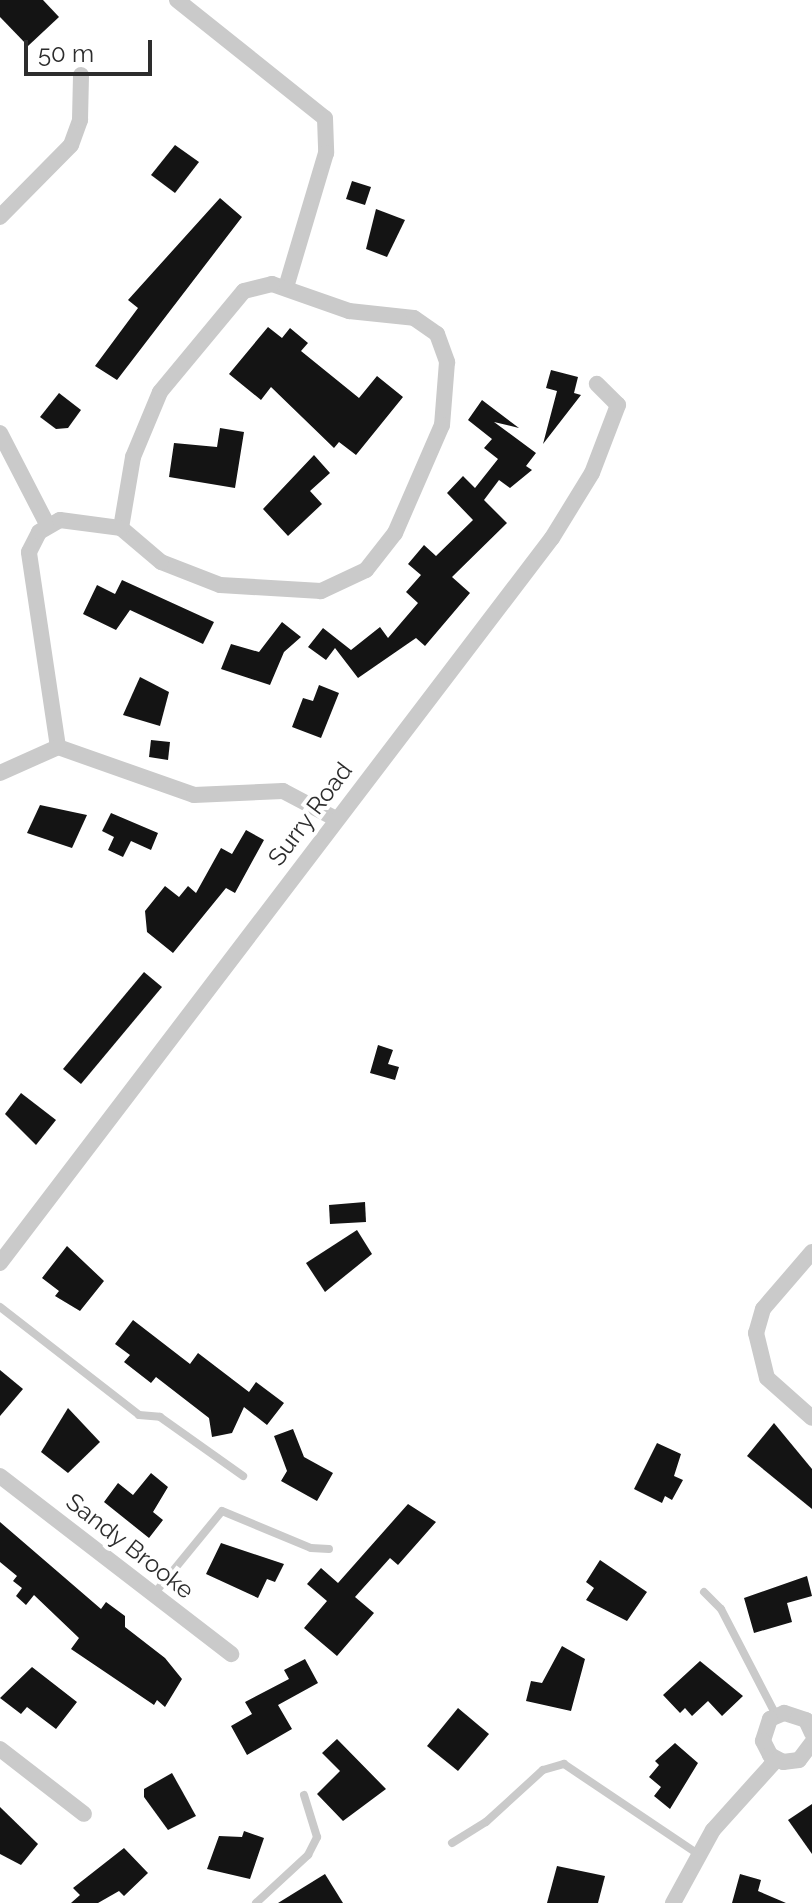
<!DOCTYPE html>
<html>
<head>
<meta charset="utf-8">
<style>
  body { margin:0 }
  #map { position:relative; width:812px; height:1903px; overflow:hidden; background:#fff; font-family:Raleway,sans-serif }
  div>[style] { position:absolute }
  .building>* { inset:0; background:#141414 }
  .lane>* { height:8px; margin:-4px; padding:0 4px; transform-origin:4px; border-radius:4px; background:#cacaca }
  .street>* { height:16px; margin:-8px; padding:0 8px; transform-origin:8px; border-radius:8px; background:#cacaca }
  span { translate:-50% -50%; white-space:nowrap; text-align:center; line-height:1.15; -webkit-text-stroke:8px #fff; paint-order:stroke }
  .street-label { font-size:24px; color:#2d2d2d }
  .scale { position:absolute; left:24px; top:40px; width:128px; height:36px; box-sizing:border-box; border:4px solid #2d2d2d; border-top:0; padding-left:10px; font-size:24px; line-height:28px; white-space:nowrap; color:#2d2d2d; -webkit-text-stroke:6px #fff; paint-order:stroke }
</style>
</head>
<body>
<div id="map">
  <div class="building">
    <i style="clip-path:polygon(0 0,43px 0,59px 17px,28px 46px,0 17px)"></i>
    <i style="clip-path:polygon(175px 145px,199px 162px,175px 193px,151px 175px)"></i>
    <i style="clip-path:polygon(352px 181px,371px 187px,365px 205px,346px 199px)"></i>
    <i style="clip-path:polygon(220px 198px,242px 217px,117px 380px,95px 366px,138px 308px,128px 300px)"></i>
    <i style="clip-path:polygon(376px 209px,405px 220px,387px 257px,366px 249px)"></i>
    <i style="clip-path:polygon(268px 327px,282px 338px,290px 328px,308px 343px,301px 351px,359px 398px,377px 376px,403px 397px,356px 455px,339px 442px,334px 448px,271px 387px,261px 400px,229px 374px)"></i>
    <i style="clip-path:polygon(551px 370px,578px 377px,574px 393px,581px 395px,543px 444px,557px 391px,546px 388px)"></i>
    <i style="clip-path:polygon(59px 393px,81px 410px,68px 428px,56px 429px,40px 417px)"></i>
    <i style="clip-path:polygon(482px 400px,519px 428px,494px 422px,536px 453px,526px 466px,532px 470px,510px 488px,499px 480px,484px 500px,507px 523px,452px 577px,470px 593px,425px 646px,416px 638px,358px 678px,335px 648px,326px 660px,308px 647px,323px 628px,351px 650px,380px 627px,388px 638px,418px 603px,406px 592px,421px 575px,408px 564px,424px 545px,436px 556px,473px 520px,447px 493px,463px 476px,475px 488px,498px 459px,484px 448px,492px 439px,468px 420px)"></i>
    <i style="clip-path:polygon(220px 428px,244px 432px,235px 488px,169px 477px,174px 443px,217px 447px)"></i>
    <i style="clip-path:polygon(314px 455px,330px 473px,310px 491px,322px 504px,288px 536px,263px 509px)"></i>
    <i style="clip-path:polygon(122px 580px,214px 622px,203px 644px,130px 610px,116px 630px,83px 614px,97px 585px,115px 594px)"></i>
    <i style="clip-path:polygon(282px 622px,301px 637px,284px 652px,270px 685px,221px 669px,231px 644px,259px 652px)"></i>
    <i style="clip-path:polygon(140px 677px,169px 692px,160px 726px,123px 715px)"></i>
    <i style="clip-path:polygon(319px 685px,339px 693px,321px 738px,292px 727px,303px 698px,313px 701px)"></i>
    <i style="clip-path:polygon(151px 740px,170px 742px,168px 760px,149px 757px)"></i>
    <i style="clip-path:polygon(40px 805px,87px 815px,72px 848px,27px 833px)"></i>
    <i style="clip-path:polygon(111px 813px,158px 833px,151px 850px,131px 841px,123px 857px,108px 850px,114px 837px,102px 831px)"></i>
    <i style="clip-path:polygon(246px 830px,264px 840px,235px 893px,226px 888px,173px 953px,147px 932px,145px 911px,165px 886px,179px 897px,188px 886px,196px 893px,221px 848px,232px 854px)"></i>
    <i style="clip-path:polygon(144px 972px,162px 987px,81px 1084px,63px 1069px)"></i>
    <i style="clip-path:polygon(378px 1045px,393px 1050px,388px 1064px,399px 1067px,395px 1080px,370px 1073px)"></i>
    <i style="clip-path:polygon(21px 1093px,56px 1120px,36px 1145px,5px 1114px)"></i>
    <i style="clip-path:polygon(365px 1202px,366px 1222px,330px 1224px,329px 1205px)"></i>
    <i style="clip-path:polygon(357px 1230px,372px 1254px,325px 1292px,306px 1263px)"></i>
    <i style="clip-path:polygon(67px 1246px,104px 1281px,80px 1311px,55px 1296px,59px 1291px,42px 1278px)"></i>
    <i style="clip-path:polygon(133px 1320px,190px 1364px,198px 1353px,249px 1392px,256px 1382px,284px 1403px,267px 1425px,244px 1407px,232px 1433px,212px 1437px,209px 1418px,156px 1377px,151px 1383px,124px 1362px,130px 1355px,115px 1344px)"></i>
    <i style="clip-path:polygon(0 1370px,23px 1389px,0 1416px)"></i>
    <i style="clip-path:polygon(68px 1408px,100px 1442px,68px 1473px,41px 1452px)"></i>
    <i style="clip-path:polygon(774px 1423px,812px 1469px,812px 1509px,747px 1456px)"></i>
    <i style="clip-path:polygon(293px 1429px,304px 1457px,333px 1473px,317px 1501px,281px 1481px,287px 1471px,274px 1436px)"></i>
    <i style="clip-path:polygon(657px 1443px,681px 1454px,674px 1476px,683px 1480px,672px 1500px,665px 1496px,662px 1503px,634px 1489px)"></i>
    <i style="clip-path:polygon(151px 1473px,168px 1487px,153px 1512px,163px 1520px,149px 1538px,104px 1502px,118px 1483px,133px 1495px)"></i>
    <i style="clip-path:polygon(408px 1504px,436px 1522px,398px 1565px,390px 1558px,355px 1597px,374px 1613px,337px 1656px,304px 1628px,327px 1601px,307px 1584px,321px 1568px,338px 1583px)"></i>
    <i style="clip-path:polygon(0 1522px,101px 1609px,106px 1602px,125px 1616px,125px 1627px,165px 1658px,182px 1679px,165px 1707px,157px 1700px,154px 1705px,71px 1649px,79px 1638px,34px 1595px,26px 1605px,16px 1596px,22px 1588px,13px 1581px,17px 1576px,0 1562px)"></i>
    <i style="clip-path:polygon(221px 1543px,284px 1564px,275px 1582px,267px 1579px,258px 1598px,206px 1574px)"></i>
    <i style="clip-path:polygon(600px 1560px,647px 1592px,627px 1621px,586px 1600px,594px 1588px,586px 1582px)"></i>
    <i style="clip-path:polygon(807px 1576px,812px 1596px,787px 1603px,792px 1622px,754px 1633px,744px 1598px)"></i>
    <i style="clip-path:polygon(562px 1646px,585px 1659px,571px 1711px,526px 1701px,531px 1681px,542px 1683px)"></i>
    <i style="clip-path:polygon(305px 1659px,318px 1683px,278px 1705px,292px 1729px,247px 1755px,231px 1726px,252px 1714px,245px 1702px,289px 1679px,284px 1670px)"></i>
    <i style="clip-path:polygon(700px 1661px,743px 1696px,722px 1716px,708px 1701px,692px 1716px,685px 1708px,680px 1713px,663px 1695px)"></i>
    <i style="clip-path:polygon(32px 1667px,77px 1702px,56px 1729px,27px 1707px,21px 1714px,0 1698px)"></i>
    <i style="clip-path:polygon(458px 1708px,489px 1734px,458px 1771px,427px 1746px)"></i>
    <i style="clip-path:polygon(337px 1739px,386px 1789px,343px 1821px,317px 1794px,340px 1771px,322px 1753px)"></i>
    <i style="clip-path:polygon(675px 1743px,698px 1763px,670px 1809px,654px 1796px,661px 1787px,649px 1777px,659px 1765px,655px 1761px)"></i>
    <i style="clip-path:polygon(172px 1773px,196px 1816px,168px 1830px,144px 1797px,144px 1789px)"></i>
    <i style="clip-path:polygon(812px 1804px,812px 1854px,788px 1820px)"></i>
    <i style="clip-path:polygon(0 1807px,38px 1844px,21px 1865px,0 1854px)"></i>
    <i style="clip-path:polygon(244px 1831px,264px 1838px,250px 1879px,207px 1869px,219px 1836px,242px 1837px)"></i>
    <i style="clip-path:polygon(124px 1848px,148px 1873px,124px 1896px,119px 1891px,98px 1903px,71px 1903px,80px 1895px,73px 1888px)"></i>
    <i style="clip-path:polygon(557px 1866px,605px 1876px,598px 1903px,547px 1903px)"></i>
    <i style="clip-path:polygon(325px 1874px,343px 1903px,278px 1903px)"></i>
    <i style="clip-path:polygon(740px 1874px,761px 1880px,758px 1891px,786px 1903px,732px 1903px)"></i>
  </div>
  <div class="lane">
    <i style="left:0;top:1307px;width:176px;rotate:37.8deg"></i>
    <i style="left:139px;top:1415px;width:21px;rotate:5deg"></i>
    <i style="left:160px;top:1417px;width:102px;rotate:35.4deg"></i>
    <i style="left:704px;top:1592px;width:24px;rotate:45deg"></i>
    <i style="left:721px;top:1609px;width:119px;rotate:62.6deg"></i>
    <i style="left:154px;top:1594px;width:107px;rotate:-50.7deg"></i>
    <i style="left:222px;top:1511px;width:96px;rotate:22.6deg"></i>
    <i style="left:311px;top:1548px;width:18px;rotate:3deg"></i>
    <i style="left:452px;top:1843px;width:40px;rotate:-32deg"></i>
    <i style="left:486px;top:1822px;width:77px;rotate:-42.4deg"></i>
    <i style="left:543px;top:1770px;width:22px;rotate:-16deg"></i>
    <i style="left:564px;top:1764px;width:161px;rotate:33.9deg"></i>
    <i style="left:256px;top:1903px;width:71px;rotate:-42.7deg"></i>
    <i style="left:308px;top:1855px;width:20px;rotate:-63deg"></i>
    <i style="left:317px;top:1837px;width:44px;rotate:-107.2deg"></i>
  </div>
  <div class="street">
    <i style="left:177px;top:0;width:189px;rotate:38.6deg"></i>
    <i style="left:325px;top:118px;width:35px;rotate:88deg"></i>
    <i style="left:326px;top:153px;width:140px;rotate:106.6deg"></i>
    <i style="left:0;top:217px;width:101px;rotate:-45.4deg"></i>
    <i style="left:71px;top:145px;width:27px;rotate:-70deg"></i>
    <i style="left:80px;top:120px;width:45px;rotate:-88.7deg"></i>
    <i style="left:272px;top:284px;width:82px;rotate:19.3deg"></i>
    <i style="left:349px;top:311px;width:65px;rotate:6.1deg"></i>
    <i style="left:414px;top:318px;width:28px;rotate:35deg"></i>
    <i style="left:437px;top:334px;width:30px;rotate:70deg"></i>
    <i style="left:447px;top:362px;width:63px;rotate:94.5deg"></i>
    <i style="left:442px;top:425px;width:118px;rotate:113.5deg"></i>
    <i style="left:395px;top:533px;width:47px;rotate:128.1deg"></i>
    <i style="left:366px;top:570px;width:50px;rotate:155deg"></i>
    <i style="left:321px;top:591px;width:101px;rotate:-176.6deg"></i>
    <i style="left:220px;top:585px;width:63px;rotate:-158.7deg"></i>
    <i style="left:161px;top:562px;width:52px;rotate:-139.6deg"></i>
    <i style="left:121px;top:528px;width:72px;rotate:-80.4deg"></i>
    <i style="left:133px;top:457px;width:70px;rotate:-67.4deg"></i>
    <i style="left:160px;top:392px;width:131px;rotate:-50.3deg"></i>
    <i style="left:244px;top:291px;width:29px;rotate:-14deg"></i>
    <i style="left:0;top:433px;width:102px;rotate:62.7deg"></i>
    <i style="left:58px;top:747px;width:197px;rotate:-98.5deg"></i>
    <i style="left:29px;top:552px;width:22px;rotate:-63deg"></i>
    <i style="left:39px;top:532px;width:24px;rotate:-30deg"></i>
    <i style="left:60px;top:520px;width:62px;rotate:7.5deg"></i>
    <i style="left:58px;top:747px;width:144px;rotate:19.4deg"></i>
    <i style="left:194px;top:795px;width:89px;rotate:-2.6deg"></i>
    <i style="left:283px;top:791px;width:60px;rotate:27.8deg"></i>
    <i style="left:0;top:773px;width:64px;rotate:-24.1deg"></i>
    <i style="left:812px;top:1252px;width:75px;rotate:130.7deg"></i>
    <i style="left:763px;top:1309px;width:25px;rotate:106deg"></i>
    <i style="left:756px;top:1333px;width:46px;rotate:76.3deg"></i>
    <i style="left:767px;top:1378px;width:60px;rotate:41.6deg"></i>
    <i style="left:0;top:1263px;width:911px;rotate:-52.72deg"></i>
    <i style="left:552px;top:538px;width:76px;rotate:-58.4deg"></i>
    <i style="left:592px;top:473px;width:73px;rotate:-69.1deg"></i>
    <i style="left:618px;top:405px;width:30px;rotate:-135deg"></i>
    <i style="left:0;top:1476px;width:292px;rotate:37.6deg"></i>
    <i style="left:812px;top:1733px;width:14px;rotate:-115deg"></i>
    <i style="left:806px;top:1720px;width:23px;rotate:-162deg"></i>
    <i style="left:784px;top:1713px;width:15px;rotate:157deg"></i>
    <i style="left:770px;top:1719px;width:23px;rotate:108deg"></i>
    <i style="left:763px;top:1741px;width:16px;rotate:63deg"></i>
    <i style="left:770px;top:1755px;width:15px;rotate:28deg"></i>
    <i style="left:783px;top:1762px;width:16px;rotate:-7deg"></i>
    <i style="left:799px;top:1760px;width:21px;rotate:-53deg"></i>
    <i style="left:0;top:1749px;width:106px;rotate:37.7deg"></i>
    <i style="left:673px;top:1903px;width:83px;rotate:-61.3deg"></i>
    <i style="left:713px;top:1830px;width:94px;rotate:-48deg"></i>
  </div>
  <div class="street-label">
    <span style="left:310px;top:814px;rotate:-53deg">Surry Road</span>
    <span style="left:130px;top:1546px;rotate:38deg">Sandy Brooke</span>
  </div>
  <div class="scale">50 m</div>
</div>
</body>
</html>
